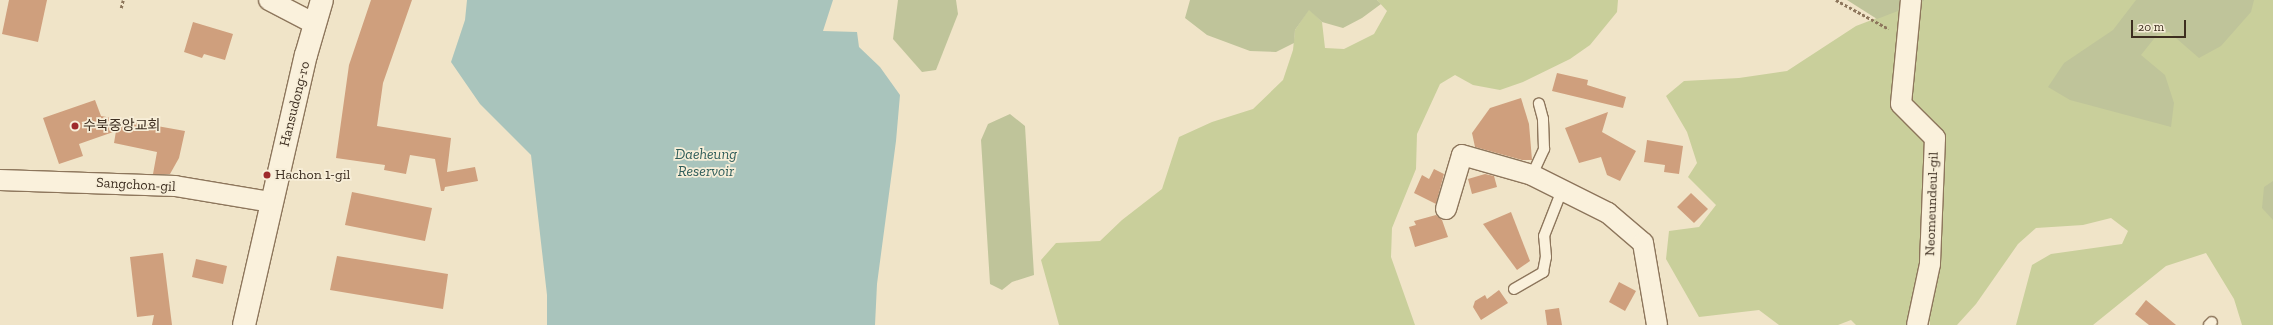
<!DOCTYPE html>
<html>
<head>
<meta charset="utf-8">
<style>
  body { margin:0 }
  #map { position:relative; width:2273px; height:325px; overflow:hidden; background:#f0e4c8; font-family:"Zilla Slab","Noto Sans KR",serif }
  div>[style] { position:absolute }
  .green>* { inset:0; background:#c9cf9b }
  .cemetery>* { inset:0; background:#bfc49a }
  .water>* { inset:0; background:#a9c4bc }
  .building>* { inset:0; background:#cf9f7d }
  .path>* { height:2.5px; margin-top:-1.25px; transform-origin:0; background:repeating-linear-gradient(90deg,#8d765c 0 3px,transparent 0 5px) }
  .roads { filter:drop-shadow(1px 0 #8d765c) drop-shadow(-1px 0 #8d765c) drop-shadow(0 1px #8d765c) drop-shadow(0 -1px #8d765c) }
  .lane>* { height:10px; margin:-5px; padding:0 5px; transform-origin:5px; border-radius:5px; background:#faf1dc }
  .street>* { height:20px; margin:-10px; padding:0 10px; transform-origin:10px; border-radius:10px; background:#faf1dc }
  .secondary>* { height:22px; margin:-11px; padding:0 11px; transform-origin:11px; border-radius:11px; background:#faf1dc }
  .dots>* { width:11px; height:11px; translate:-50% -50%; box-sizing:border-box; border:2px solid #f7eed8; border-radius:50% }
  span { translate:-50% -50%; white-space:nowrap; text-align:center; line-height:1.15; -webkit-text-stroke:3.5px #f7eed8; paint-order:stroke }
  .street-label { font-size:14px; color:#3d2e20 }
  .poi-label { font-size:14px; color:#3d2e20 }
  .left { translate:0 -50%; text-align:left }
  .water-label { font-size:15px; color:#2f5d5a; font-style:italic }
  .scale { position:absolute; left:2131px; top:20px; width:55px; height:18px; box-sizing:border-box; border:2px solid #3d2e20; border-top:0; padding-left:5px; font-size:12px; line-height:14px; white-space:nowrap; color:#3d2e20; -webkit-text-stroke:3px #f7eed8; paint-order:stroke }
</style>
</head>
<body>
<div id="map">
  <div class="green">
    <i style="clip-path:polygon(1377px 0,1618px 0,1617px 12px,1590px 45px,1570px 59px,1523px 82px,1500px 90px,1473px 85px,1455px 75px,1440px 84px,1417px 134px,1416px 169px,1392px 228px,1391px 257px,1415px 325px,1059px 325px,1041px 260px,1056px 243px,1100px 241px,1122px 220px,1162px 189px,1179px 137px,1212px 122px,1253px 109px,1283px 80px,1293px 50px,1295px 30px,1309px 9px,1322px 22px,1325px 48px,1344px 49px,1374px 34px,1387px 11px)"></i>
    <i style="clip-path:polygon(1924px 0,2273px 0,2273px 325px,2242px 325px,2234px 299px,2206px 253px,2166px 266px,2093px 325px,2016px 325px,2032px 265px,2051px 254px,2122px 244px,2128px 231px,2111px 218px,2083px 225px,2036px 228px,2018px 244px,1976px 304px,1957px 325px,1930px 325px,1928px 315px,1921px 325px,1856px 325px,1851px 320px,1838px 325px,1779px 325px,1759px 310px,1699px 317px,1666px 259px,1669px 231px,1699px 227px,1716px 205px,1688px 177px,1697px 163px,1687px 132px,1666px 96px,1684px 81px,1739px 78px,1787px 71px,1856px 26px)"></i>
  </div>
  <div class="cemetery">
    <i style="clip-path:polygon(898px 0,956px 0,958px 14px,936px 70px,922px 72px,893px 39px)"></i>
    <i style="clip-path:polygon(1190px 0,1377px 0,1381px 4px,1362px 18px,1343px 28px,1322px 22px,1309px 10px,1295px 30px,1294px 43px,1276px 52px,1250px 51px,1207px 35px,1185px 18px)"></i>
    <i style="clip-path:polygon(1847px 0,1924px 0,1924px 1px,1877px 19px)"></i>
    <i style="clip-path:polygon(2136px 0,2254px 0,2251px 12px,2221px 46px,2199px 58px,2169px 32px,2157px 35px,2141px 55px,2165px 75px,2174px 103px,2171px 127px,2070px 100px,2048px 87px,2064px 63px,2113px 30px)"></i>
    <i style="clip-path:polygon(1010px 114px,1025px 126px,1034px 275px,1012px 282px,1002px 290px,990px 284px,981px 140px,988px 124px)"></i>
    <i style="clip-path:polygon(2273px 181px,2273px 220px,2262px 208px,2264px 187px)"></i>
  </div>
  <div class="water">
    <i style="clip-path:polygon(467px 0,833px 0,823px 31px,857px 32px,859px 47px,880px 67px,900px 95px,896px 141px,877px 284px,875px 325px,547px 325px,547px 295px,531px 155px,480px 104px,451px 62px,465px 20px)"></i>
  </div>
  <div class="building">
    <i style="clip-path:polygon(9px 0,47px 0,38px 42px,2px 34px)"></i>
    <i style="clip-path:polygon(371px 0,412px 0,383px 83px,377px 126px,451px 138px,447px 172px,475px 167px,478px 181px,445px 187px,444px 191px,441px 191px,435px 159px,410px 155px,406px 174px,384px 170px,385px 165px,336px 158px,349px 65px)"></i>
    <i style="clip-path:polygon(193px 22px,233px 34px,225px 60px,204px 54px,202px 58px,184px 52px)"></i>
    <i style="clip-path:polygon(1557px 73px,1588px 80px,1587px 85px,1626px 97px,1623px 108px,1552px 91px)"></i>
    <i style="clip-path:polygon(1521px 98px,1529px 124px,1532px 160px,1522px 160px,1475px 147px,1472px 133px,1490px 108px)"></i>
    <i style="clip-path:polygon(95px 100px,101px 116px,185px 131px,179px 158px,170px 174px,153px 174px,157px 152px,114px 143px,116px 131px,79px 144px,83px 156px,59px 164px,43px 118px)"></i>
    <i style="clip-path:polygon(1608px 112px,1602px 132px,1636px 151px,1620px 181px,1607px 175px,1601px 157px,1579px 163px,1565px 128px)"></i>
    <i style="clip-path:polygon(1647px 140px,1683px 146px,1679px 174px,1664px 172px,1665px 165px,1644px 162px)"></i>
    <i style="clip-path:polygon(1434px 169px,1444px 174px,1436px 204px,1414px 193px,1422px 175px,1429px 179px)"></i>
    <i style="clip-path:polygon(1485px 174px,1494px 176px,1497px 187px,1472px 194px,1468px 179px)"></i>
    <i style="clip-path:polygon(352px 192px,432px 208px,425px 241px,345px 225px)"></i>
    <i style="clip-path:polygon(1691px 193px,1708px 209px,1694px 223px,1677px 207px)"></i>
    <i style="clip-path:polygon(1511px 212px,1530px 261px,1517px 270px,1483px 224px)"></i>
    <i style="clip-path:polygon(1436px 215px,1442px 220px,1448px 237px,1415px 247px,1409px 227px,1416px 225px,1414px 221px)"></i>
    <i style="clip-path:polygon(163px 253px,172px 325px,152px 325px,154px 315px,137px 317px,130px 257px)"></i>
    <i style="clip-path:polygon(337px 256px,448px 274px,443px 309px,330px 290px)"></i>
    <i style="clip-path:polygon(196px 259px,227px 266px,223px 284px,192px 277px)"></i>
    <i style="clip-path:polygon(1619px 282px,1636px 291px,1625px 311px,1609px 302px)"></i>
    <i style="clip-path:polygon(1499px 290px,1508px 303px,1481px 320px,1473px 307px,1475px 301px,1485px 295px,1487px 299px)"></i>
    <i style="clip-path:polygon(2146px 300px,2176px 325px,2149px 325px,2135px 314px)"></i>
    <i style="clip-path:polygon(1559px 308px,1562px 325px,1547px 325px,1545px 310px)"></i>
  </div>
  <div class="path">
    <i style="left:1836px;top:0;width:60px;rotate:28.7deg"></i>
    <i style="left:121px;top:8px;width:8px;rotate:-76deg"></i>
  </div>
  <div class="roads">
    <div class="lane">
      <i style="left:1532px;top:175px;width:29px;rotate:-65deg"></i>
      <i style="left:1544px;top:149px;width:30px;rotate:-92deg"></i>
      <i style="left:1543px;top:119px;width:16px;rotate:-105deg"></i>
      <i style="left:1514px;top:289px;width:34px;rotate:-30deg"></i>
      <i style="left:1543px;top:272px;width:15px;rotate:-79deg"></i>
      <i style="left:1546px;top:257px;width:21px;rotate:-95deg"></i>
      <i style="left:1544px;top:236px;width:49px;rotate:-68.6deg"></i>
      <i style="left:2209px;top:325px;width:4px;rotate:-45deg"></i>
    </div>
    <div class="street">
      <i style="left:269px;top:0;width:52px;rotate:27.6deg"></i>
      <i style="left:1911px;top:0;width:104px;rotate:95.5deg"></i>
      <i style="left:1901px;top:104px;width:48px;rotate:45deg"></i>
      <i style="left:1935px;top:138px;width:126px;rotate:92.3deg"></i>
      <i style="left:1930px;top:264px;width:62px;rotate:102deg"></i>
      <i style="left:0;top:180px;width:175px;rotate:2deg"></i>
      <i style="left:175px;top:186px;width:97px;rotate:9.5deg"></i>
      <i style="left:1446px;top:209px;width:56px;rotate:-73.5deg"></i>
      <i style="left:1462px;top:155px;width:73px;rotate:15.9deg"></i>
      <i style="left:1532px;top:175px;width:85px;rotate:26.6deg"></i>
      <i style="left:1608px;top:213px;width:46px;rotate:40.6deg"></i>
      <i style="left:1643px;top:243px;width:83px;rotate:80.3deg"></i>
    </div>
    <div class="secondary">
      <i style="left:244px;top:325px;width:277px;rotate:-77.1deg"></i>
      <i style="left:306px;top:55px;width:57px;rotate:-73.8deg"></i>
    </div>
  </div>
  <div class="dots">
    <i style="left:75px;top:126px;background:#9e2a2b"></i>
    <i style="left:267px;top:175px;background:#9e2a2b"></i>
  </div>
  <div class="street-label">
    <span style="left:295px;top:104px;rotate:-76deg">Hansudong-ro</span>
    <span style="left:136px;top:185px;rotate:3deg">Sangchon-gil</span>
    <span style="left:1932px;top:204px;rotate:-88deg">Neomeundeul-gil</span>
  </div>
  <div class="poi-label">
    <span class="left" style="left:83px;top:126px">수북중앙교회</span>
    <span class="left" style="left:275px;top:175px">Hachon 1-gil</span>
  </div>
  <div class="water-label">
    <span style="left:706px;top:163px">Daeheung<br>Reservoir</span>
  </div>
  <div class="scale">20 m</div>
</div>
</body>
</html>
